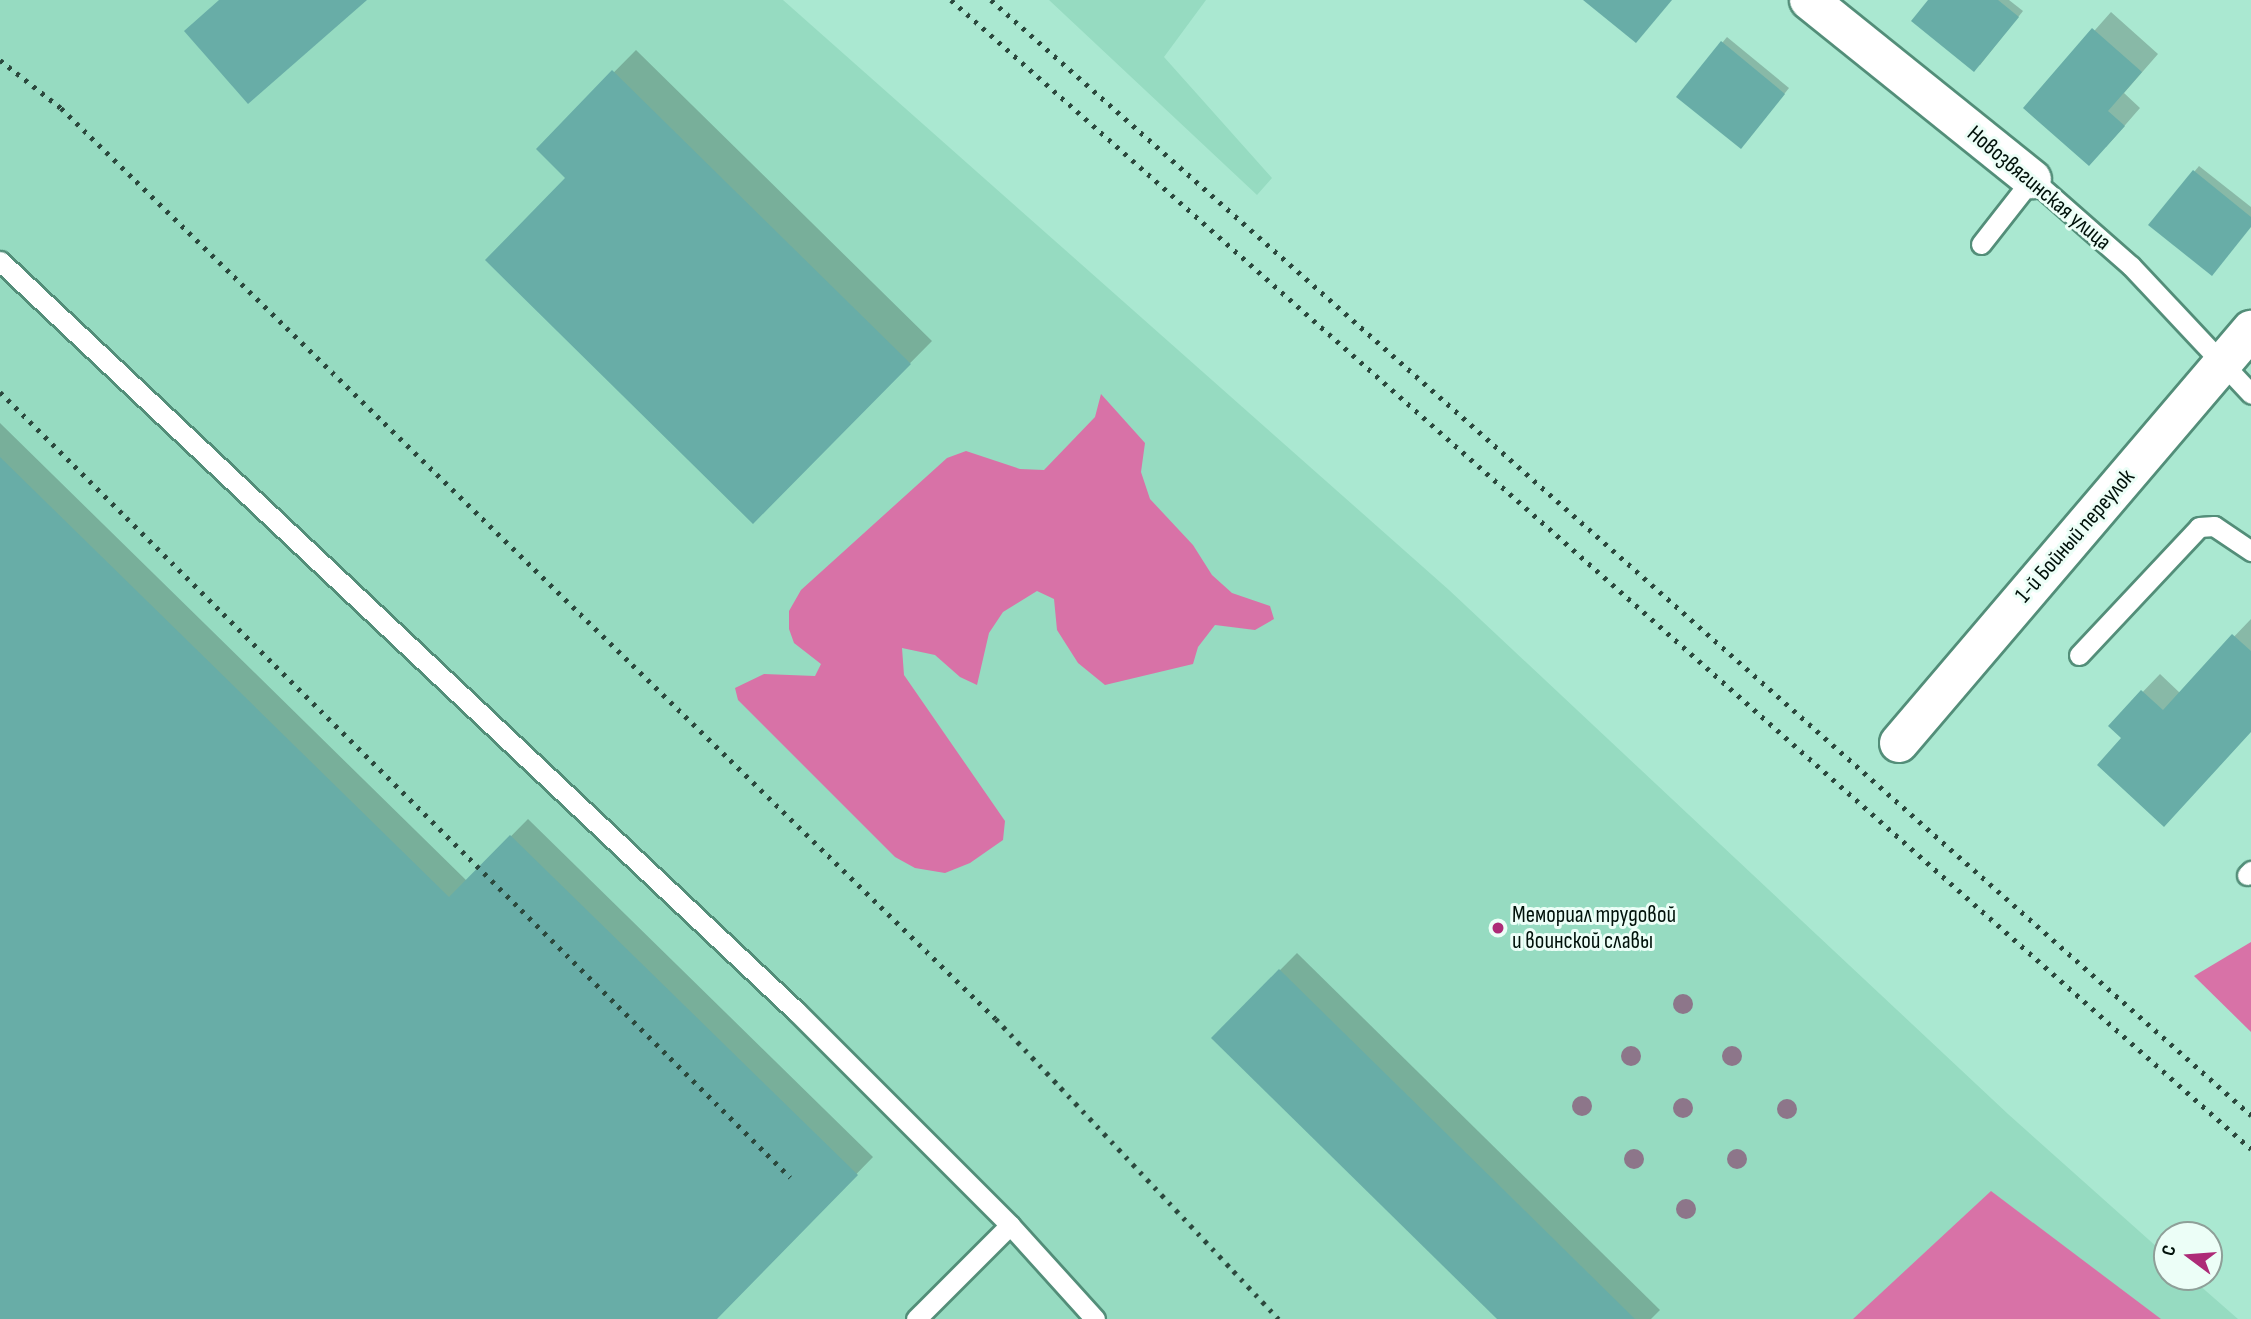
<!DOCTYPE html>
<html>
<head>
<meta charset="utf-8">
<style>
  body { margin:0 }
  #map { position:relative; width:2251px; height:1319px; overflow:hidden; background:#aae8d1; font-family:"Sofia Sans Condensed",sans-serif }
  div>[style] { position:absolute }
  .built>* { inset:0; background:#96dbc1 }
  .forest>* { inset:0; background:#d872a7 }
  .shadow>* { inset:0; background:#0003 }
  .building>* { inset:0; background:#68ada7 }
  .roads { filter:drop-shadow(2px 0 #538e79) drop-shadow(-2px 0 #538e79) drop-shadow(0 2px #538e79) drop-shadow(0 -2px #538e79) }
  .lane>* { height:19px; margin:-9.5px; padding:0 9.5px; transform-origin:9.5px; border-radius:9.5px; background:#fff }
  .street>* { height:38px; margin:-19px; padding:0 19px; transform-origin:19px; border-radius:19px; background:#fff }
  .rail>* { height:5px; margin-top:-2.5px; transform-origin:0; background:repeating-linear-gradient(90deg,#2b483d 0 3.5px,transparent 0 10.5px) }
  .trees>* { width:20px; height:20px; margin:-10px; border-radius:50%; background:#8d768a }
  .dots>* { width:19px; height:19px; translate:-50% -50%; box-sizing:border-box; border:4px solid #ecfef7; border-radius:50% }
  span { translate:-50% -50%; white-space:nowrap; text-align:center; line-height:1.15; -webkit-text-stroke:6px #ecfef7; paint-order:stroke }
  .street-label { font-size:23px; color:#00110a }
  .poi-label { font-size:23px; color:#00110a }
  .left { translate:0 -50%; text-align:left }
  .north { position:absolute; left:2153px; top:1221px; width:70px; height:70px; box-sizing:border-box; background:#ecfef7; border:2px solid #8e9f98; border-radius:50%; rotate:286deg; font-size:19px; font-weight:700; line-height:28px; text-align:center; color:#00110a }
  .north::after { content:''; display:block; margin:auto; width:24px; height:32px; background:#ad2b77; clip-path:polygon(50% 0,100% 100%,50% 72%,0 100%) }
</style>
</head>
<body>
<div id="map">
  <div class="built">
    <i style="clip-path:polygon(0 0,783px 0,1449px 590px,2008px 1114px,2167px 1256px,2167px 1277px,2190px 1277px,2238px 1319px,0 1319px)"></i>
    <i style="clip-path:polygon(1049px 0,1206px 0,1164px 57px,1272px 178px,1257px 195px)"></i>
  </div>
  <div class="forest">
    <i style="clip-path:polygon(1101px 394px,1145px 443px,1141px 472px,1150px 499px,1193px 545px,1212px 575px,1232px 593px,1270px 606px,1274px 619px,1255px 630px,1215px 625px,1198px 647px,1193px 664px,1105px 685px,1078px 663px,1057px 630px,1054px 599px,1037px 591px,1003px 612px,989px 633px,977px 685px,960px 677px,935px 655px,902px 648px,904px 675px,1005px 821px,1003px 840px,970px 863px,945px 873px,915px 868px,895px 857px,738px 700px,735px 688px,764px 674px,815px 676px,821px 664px,794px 643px,789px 629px,789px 611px,801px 590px,947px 458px,966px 451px,1020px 469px,1044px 470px,1095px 417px)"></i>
    <i style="clip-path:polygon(2251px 942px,2251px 1032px,2194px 976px)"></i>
    <i style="clip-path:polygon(1991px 1191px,2161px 1319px,1853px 1319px)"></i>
  </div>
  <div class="shadow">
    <i style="clip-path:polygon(1930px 0,2009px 0,2023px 11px,1980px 65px)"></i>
    <i style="clip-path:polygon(2111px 12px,2158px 54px,2124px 93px,2140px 108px,2106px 147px,2026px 108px)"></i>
    <i style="clip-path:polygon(1727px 37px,1789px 88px,1746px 142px,1722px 43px)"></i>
    <i style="clip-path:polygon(636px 50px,932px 341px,753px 522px,568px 178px,538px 149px)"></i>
    <i style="clip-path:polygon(2199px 166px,2251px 207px,2251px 226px,2151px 224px)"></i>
    <i style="clip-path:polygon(0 423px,467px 881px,528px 819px,873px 1157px,715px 1319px,0 1319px)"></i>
    <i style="clip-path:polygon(2251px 619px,2251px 731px,2124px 738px,2110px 726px,2160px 674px,2180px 693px)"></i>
    <i style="clip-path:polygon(1297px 953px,1660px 1310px,1651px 1319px,1499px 1319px,1213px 1038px)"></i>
  </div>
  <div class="building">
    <i style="clip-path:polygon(219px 0,367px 0,248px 104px,184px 31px)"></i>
    <i style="clip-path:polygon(1583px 0,1672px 0,1636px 43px)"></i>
    <i style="clip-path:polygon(1928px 0,1998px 0,2019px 17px,1974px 72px,1911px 21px)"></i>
    <i style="clip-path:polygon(2092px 28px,2142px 72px,2108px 111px,2125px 126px,2089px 166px,2023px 108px)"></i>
    <i style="clip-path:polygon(1721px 41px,1785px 94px,1741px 149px,1676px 97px)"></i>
    <i style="clip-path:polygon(612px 70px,911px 364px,753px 524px,485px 260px,565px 178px,536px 149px)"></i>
    <i style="clip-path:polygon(2193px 170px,2251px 217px,2251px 227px,2212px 276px,2148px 225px)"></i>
    <i style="clip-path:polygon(0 457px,449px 897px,510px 835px,858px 1175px,717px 1319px,0 1319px)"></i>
    <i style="clip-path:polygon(2232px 634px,2251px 651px,2251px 732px,2164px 827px,2097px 765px,2121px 738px,2108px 726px,2141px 690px,2163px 710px)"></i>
    <i style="clip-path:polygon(1279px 969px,1635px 1319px,1497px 1319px,1211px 1038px)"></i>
  </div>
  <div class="roads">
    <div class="lane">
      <i style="left:1981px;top:244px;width:83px;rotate:-51.9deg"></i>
      <i style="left:2032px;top:179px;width:132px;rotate:41.3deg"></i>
      <i style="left:2131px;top:266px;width:175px;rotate:46.8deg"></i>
      <i style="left:0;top:261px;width:1095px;rotate:43.3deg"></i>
      <i style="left:797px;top:1012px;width:301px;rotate:45deg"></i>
      <i style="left:1010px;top:1225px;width:127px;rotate:47.9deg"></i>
      <i style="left:2079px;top:655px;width:175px;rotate:-46.8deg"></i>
      <i style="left:2199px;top:527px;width:15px;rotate:-4deg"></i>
      <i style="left:2214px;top:526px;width:45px;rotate:34deg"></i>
      <i style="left:2247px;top:875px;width:6px;rotate:-45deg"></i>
      <i style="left:916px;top:1319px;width:133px;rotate:-45deg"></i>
    </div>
    <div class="street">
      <i style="left:1809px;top:0;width:286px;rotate:38.8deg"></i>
      <i style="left:1899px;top:743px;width:543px;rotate:-49.56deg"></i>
    </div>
  </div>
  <div class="rail">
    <i style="left:951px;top:0;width:1735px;rotate:41.47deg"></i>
    <i style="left:991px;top:0;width:1683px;rotate:41.51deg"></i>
    <i style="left:0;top:60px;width:78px;rotate:38.2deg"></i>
    <i style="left:61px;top:108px;width:1305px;rotate:44.26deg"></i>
    <i style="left:996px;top:1019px;width:412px;rotate:46.7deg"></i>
    <i style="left:0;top:392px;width:1114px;rotate:44.82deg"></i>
  </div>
  <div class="trees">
    <i style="left:1683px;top:1004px"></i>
    <i style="left:1631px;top:1056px"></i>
    <i style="left:1732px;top:1056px"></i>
    <i style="left:1582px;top:1106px"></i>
    <i style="left:1683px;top:1108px"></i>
    <i style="left:1787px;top:1109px"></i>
    <i style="left:1634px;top:1159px"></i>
    <i style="left:1737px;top:1159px"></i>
    <i style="left:1686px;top:1209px"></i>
  </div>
  <div class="dots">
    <i style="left:1498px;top:928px;background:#ad2b77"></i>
  </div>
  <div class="street-label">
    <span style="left:2039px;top:188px;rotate:40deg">Новозвягинская улица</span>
    <span style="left:2075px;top:536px;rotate:-49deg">1-й Бойный переулок</span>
  </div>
  <div class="poi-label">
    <span class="left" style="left:1512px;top:928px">Мемориал трудовой<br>и воинской славы</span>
  </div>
  <div class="north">С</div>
</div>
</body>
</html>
